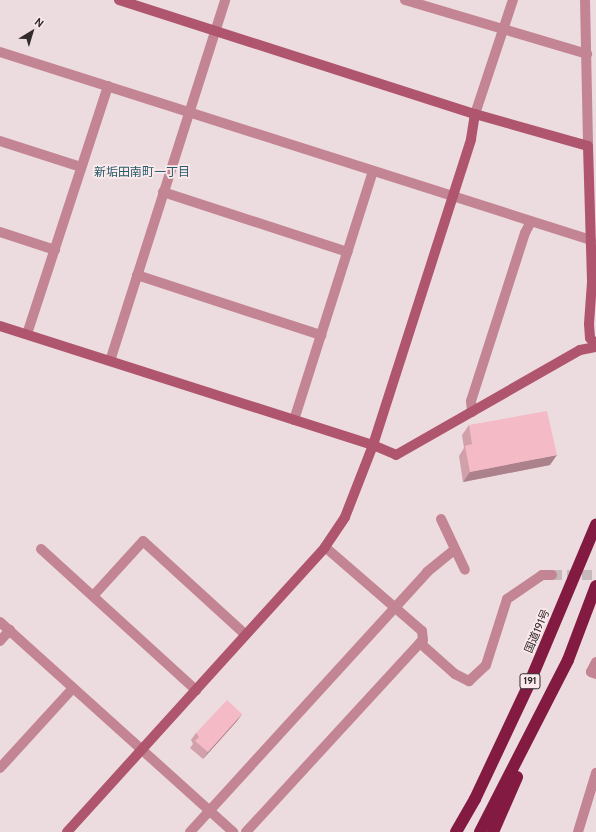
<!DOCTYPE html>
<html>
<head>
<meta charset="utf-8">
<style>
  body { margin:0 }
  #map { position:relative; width:596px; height:832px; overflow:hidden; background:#eddcdf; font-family:Cabin,"Noto Sans JP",sans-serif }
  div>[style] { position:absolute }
  .street-tunnel>* { height:10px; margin-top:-5px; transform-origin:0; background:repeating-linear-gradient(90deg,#c7b9bb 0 10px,transparent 0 15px) }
  .street>* { height:10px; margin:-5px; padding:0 5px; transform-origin:5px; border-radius:5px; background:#c38593 }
  .secondary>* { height:10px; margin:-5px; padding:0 5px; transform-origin:5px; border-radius:5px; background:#af556e }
  .highway>* { height:12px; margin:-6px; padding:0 6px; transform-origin:6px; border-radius:6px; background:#821a41 }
  .wall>* { inset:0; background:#d2a0aa }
  .shaded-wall>* { inset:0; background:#ab828b }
  .building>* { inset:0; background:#f4bac6 }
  span { translate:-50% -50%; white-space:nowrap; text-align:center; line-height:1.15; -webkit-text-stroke:3.5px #fbe9ec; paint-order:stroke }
  .shield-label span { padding:1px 3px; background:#fbe9ec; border:1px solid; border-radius:3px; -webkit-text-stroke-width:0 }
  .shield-label { font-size:10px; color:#312b2c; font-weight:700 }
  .street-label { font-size:11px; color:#312b2c }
  .neighbourhood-label { font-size:12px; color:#265c68 }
  .north { position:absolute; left:12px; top:12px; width:40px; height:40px; -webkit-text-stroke:3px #fbe9ec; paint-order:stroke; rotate:38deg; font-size:11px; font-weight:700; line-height:16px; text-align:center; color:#312b2c }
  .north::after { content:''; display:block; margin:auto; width:14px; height:18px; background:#312b2c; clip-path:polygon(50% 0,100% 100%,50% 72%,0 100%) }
</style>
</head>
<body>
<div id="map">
  <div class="street-tunnel">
    <i style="left:552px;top:575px;width:44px"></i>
  </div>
  <div class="street">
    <i style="left:405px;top:0;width:190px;rotate:16.5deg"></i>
    <i style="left:585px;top:0;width:146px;rotate:88.8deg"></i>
    <i style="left:0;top:52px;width:620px;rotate:17.65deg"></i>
    <i style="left:475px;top:114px;width:120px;rotate:-71.6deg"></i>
    <i style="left:0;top:141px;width:85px;rotate:17.8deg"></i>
    <i style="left:163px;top:192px;width:194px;rotate:18deg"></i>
    <i style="left:0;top:232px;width:58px;rotate:18.1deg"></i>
    <i style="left:137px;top:275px;width:194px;rotate:18.1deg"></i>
    <i style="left:27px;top:334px;width:261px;rotate:-71.9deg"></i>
    <i style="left:110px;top:361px;width:379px;rotate:-72.3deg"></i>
    <i style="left:472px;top:412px;width:11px;rotate:-95deg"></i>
    <i style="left:471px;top:401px;width:176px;rotate:-72.2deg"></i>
    <i style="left:525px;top:233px;width:13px;rotate:-63deg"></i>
    <i style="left:294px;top:420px;width:261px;rotate:-72.4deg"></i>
    <i style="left:441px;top:519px;width:56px;rotate:64.8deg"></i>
    <i style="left:325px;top:547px;width:128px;rotate:40.9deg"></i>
    <i style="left:422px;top:631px;width:9px;rotate:84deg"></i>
    <i style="left:423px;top:640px;width:4px;rotate:135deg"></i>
    <i style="left:420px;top:643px;width:47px;rotate:41.5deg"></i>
    <i style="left:455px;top:674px;width:16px;rotate:27deg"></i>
    <i style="left:469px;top:681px;width:23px;rotate:-43deg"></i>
    <i style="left:486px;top:665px;width:69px;rotate:-72.3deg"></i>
    <i style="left:507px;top:599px;width:42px;rotate:-34.4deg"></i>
    <i style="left:542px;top:575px;width:10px"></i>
    <i style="left:41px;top:549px;width:210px;rotate:42.3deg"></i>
    <i style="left:93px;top:596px;width:74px;rotate:-47.7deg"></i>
    <i style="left:143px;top:541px;width:139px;rotate:42.4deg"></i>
    <i style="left:0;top:622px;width:314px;rotate:42deg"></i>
    <i style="left:0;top:641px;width:15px;rotate:-48deg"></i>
    <i style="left:596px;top:662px;width:11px;rotate:117deg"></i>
    <i style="left:591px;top:672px;width:5px;rotate:22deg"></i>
    <i style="left:0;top:768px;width:108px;rotate:-47.6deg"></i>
    <i style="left:190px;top:832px;width:352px;rotate:-47.6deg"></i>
    <i style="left:427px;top:572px;width:35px;rotate:-39deg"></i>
    <i style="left:246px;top:832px;width:257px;rotate:-47.4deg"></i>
    <i style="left:578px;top:832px;width:62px;rotate:-73deg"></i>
  </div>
  <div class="secondary">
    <i style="left:119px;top:0;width:374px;rotate:17.8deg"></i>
    <i style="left:475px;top:114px;width:117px;rotate:15.8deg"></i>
    <i style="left:588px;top:146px;width:136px;rotate:88.3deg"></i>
    <i style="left:592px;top:282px;width:42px;rotate:94.1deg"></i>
    <i style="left:589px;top:324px;width:14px;rotate:86deg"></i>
    <i style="left:590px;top:338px;width:9px;rotate:49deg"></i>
    <i style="left:0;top:326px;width:392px;rotate:17.7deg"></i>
    <i style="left:373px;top:445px;width:25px;rotate:23deg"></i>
    <i style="left:396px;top:455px;width:212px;rotate:-29.7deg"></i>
    <i style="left:580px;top:350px;width:16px;rotate:-11deg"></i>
    <i style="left:67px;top:832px;width:384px;rotate:-47.8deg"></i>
    <i style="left:325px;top:547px;width:36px;rotate:-56deg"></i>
    <i style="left:345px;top:517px;width:77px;rotate:-68.7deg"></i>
    <i style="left:373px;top:445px;width:321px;rotate:-72.2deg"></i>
    <i style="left:471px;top:139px;width:25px;rotate:-81deg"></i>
  </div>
  <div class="highway">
    <i style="left:456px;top:832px;width:38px;rotate:-60deg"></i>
    <i style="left:475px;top:799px;width:127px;rotate:-64.8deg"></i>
    <i style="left:529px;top:684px;width:173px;rotate:-67.2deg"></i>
    <i style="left:480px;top:832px;width:193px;rotate:-62.9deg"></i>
    <i style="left:568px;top:660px;width:79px;rotate:-69.3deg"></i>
    <i style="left:493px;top:832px;width:60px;rotate:-66.4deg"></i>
  </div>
  <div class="wall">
    <i style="clip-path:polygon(469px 425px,550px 465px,463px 482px,459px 456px,464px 448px,462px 435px)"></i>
    <i style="clip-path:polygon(242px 714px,237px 721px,203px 759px,190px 748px,193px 744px,191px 740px,196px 733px)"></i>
  </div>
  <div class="shaded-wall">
    <i style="clip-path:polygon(557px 455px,550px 465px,463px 482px,470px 472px)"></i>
    <i style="clip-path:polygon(242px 714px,237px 721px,203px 759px,208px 752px)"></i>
  </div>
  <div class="building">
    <i style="clip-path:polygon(547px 411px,557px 455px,470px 472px,465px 446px,472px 444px,469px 425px)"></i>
    <i style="clip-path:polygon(227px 700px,242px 714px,208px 752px,195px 741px,199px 737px,196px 733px)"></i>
  </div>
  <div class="shield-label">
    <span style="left:530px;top:681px">191</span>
  </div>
  <div class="street-label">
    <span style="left:537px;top:631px;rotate:-67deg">国道191号</span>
  </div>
  <div class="neighbourhood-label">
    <span style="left:142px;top:172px">新垢田南町一丁目</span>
  </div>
  <div class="north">N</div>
</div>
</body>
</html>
